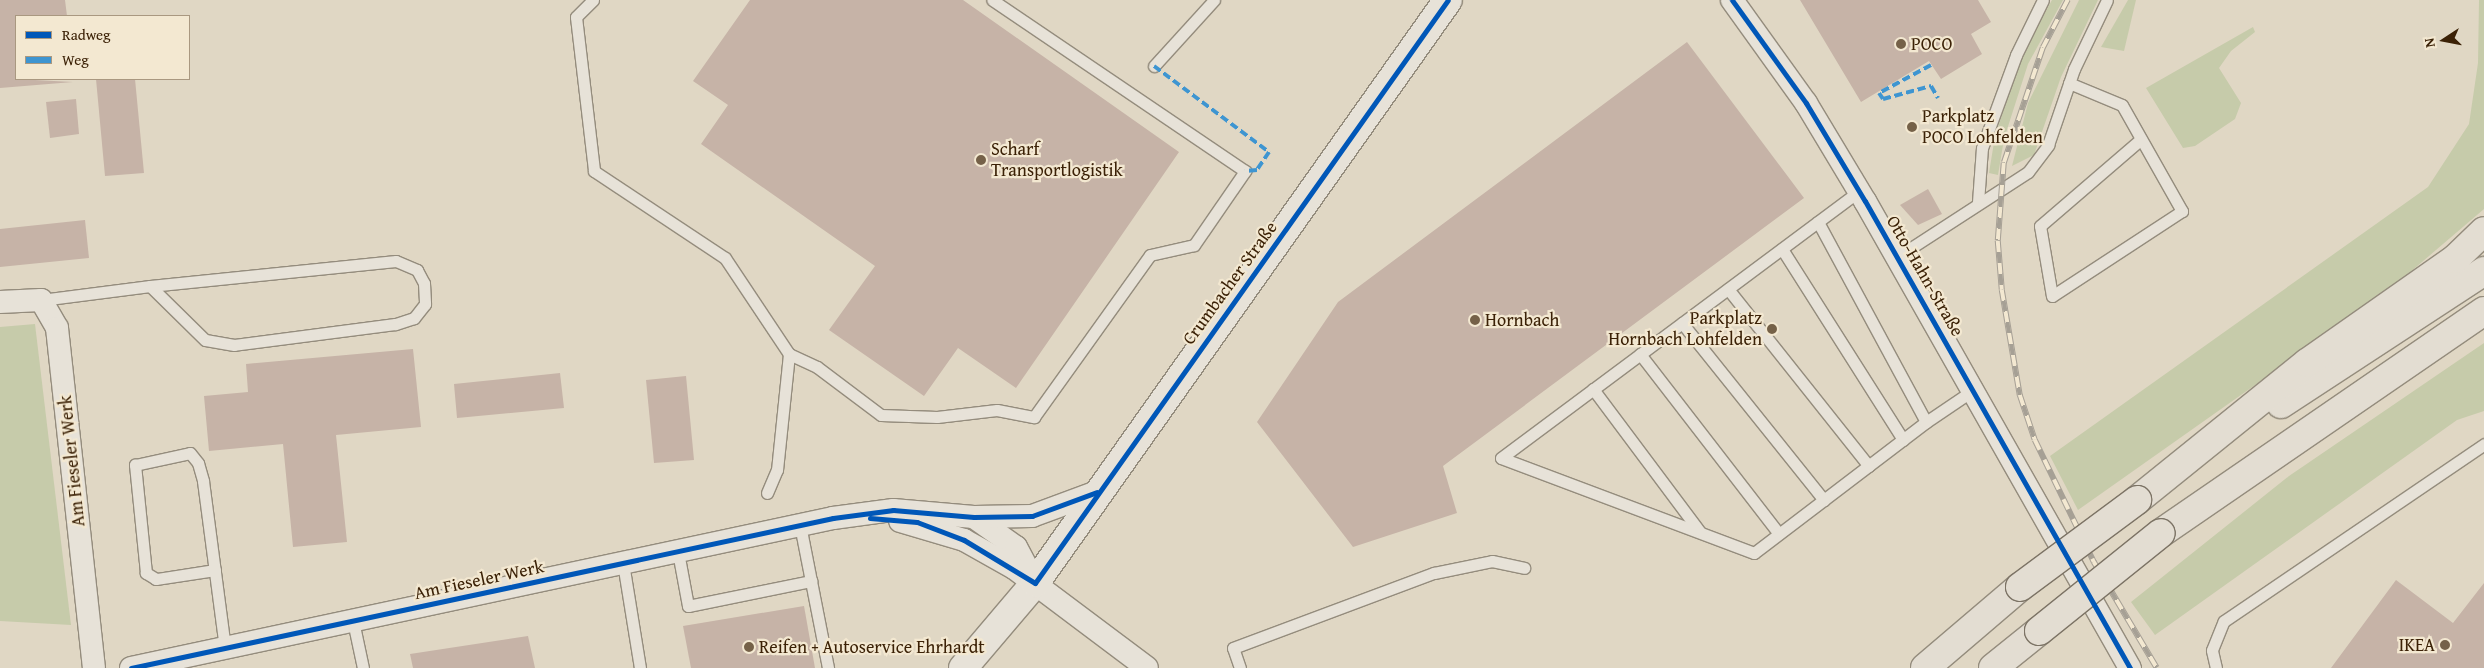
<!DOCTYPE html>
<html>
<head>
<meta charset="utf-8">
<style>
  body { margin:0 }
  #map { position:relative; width:2484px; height:668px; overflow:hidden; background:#e0d7c4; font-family:"Gentium Book Plus",serif }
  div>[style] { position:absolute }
  .green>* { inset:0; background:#c6cbaa }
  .building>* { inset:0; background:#c6b3a7 }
  .roads { filter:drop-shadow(1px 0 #948c7d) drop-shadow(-1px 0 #948c7d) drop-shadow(0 1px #948c7d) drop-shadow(0 -1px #948c7d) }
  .service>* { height:11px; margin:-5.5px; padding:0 5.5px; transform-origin:5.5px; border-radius:5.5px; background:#e7e2d8 }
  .minor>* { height:22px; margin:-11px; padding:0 11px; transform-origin:11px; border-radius:11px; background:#e7e2d8 }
  .secondary>* { height:28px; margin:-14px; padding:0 14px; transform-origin:14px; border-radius:14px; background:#e7e2d8 }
  .motorway>* { height:28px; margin:-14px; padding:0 14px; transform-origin:14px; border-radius:14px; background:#e3ddd2 }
  .rail>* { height:5.5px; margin-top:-2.75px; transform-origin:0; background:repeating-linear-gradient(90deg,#f3e8d1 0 11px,#a6a095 0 22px); box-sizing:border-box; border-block:1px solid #a6a095 }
  .bridges { filter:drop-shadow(1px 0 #7c7365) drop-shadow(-1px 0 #7c7365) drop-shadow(0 1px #7c7365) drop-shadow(0 -1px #7c7365) }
  .motorway-bridge>* { height:28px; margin:-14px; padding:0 14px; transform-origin:14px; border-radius:14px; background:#e3ddd2 }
  .quiet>* { height:4px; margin-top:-2px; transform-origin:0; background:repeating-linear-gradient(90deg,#3e95d1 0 8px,transparent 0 12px) }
  .cycleway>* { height:5px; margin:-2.5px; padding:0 2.5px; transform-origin:2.5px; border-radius:2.5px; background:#0057b8 }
  .dots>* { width:14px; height:14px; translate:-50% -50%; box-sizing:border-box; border:2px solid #f3e8d1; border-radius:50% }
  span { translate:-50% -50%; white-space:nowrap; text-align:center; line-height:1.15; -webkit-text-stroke:4.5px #f3e8d1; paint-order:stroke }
  .poi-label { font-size:18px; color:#3b2106 }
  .left { translate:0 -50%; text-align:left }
  .right { translate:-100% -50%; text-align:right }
  .street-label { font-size:18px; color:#3b2106 }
  .legend { position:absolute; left:15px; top:15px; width:175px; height:65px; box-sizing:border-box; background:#f3e8d1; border:1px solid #a99880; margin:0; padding:6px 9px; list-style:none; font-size:15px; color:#3b2106 }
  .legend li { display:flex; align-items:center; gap:10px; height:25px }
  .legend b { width:25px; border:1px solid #a99880 }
  .north { position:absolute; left:2419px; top:15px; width:50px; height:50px; -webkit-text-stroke:4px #f3e8d1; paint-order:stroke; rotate:259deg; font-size:14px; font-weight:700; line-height:20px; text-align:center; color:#3b2106 }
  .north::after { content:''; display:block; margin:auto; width:18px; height:22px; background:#3b2106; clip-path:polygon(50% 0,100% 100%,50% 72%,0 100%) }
</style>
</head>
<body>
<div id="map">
  <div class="green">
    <i style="clip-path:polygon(2052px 0,2063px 0,2028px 64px,2004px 139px,1998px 175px,1989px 173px,1995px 136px,2022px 54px)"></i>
    <i style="clip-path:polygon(2079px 0,2098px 0,2061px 77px,2034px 155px,2012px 166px,2028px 103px)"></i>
    <i style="clip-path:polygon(2128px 0,2136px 0,2124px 51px,2101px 47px)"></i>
    <i style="clip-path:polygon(2479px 0,2484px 0,2484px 209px,2388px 291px,2078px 510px,2050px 456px,2428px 187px,2469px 124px,2478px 63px)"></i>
    <i style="clip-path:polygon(2253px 27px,2255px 32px,2231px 51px,2219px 68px,2241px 103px,2235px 119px,2195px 146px,2183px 148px,2146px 88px)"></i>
    <i style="clip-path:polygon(35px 324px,71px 625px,0 621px,0 327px)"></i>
    <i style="clip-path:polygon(2484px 343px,2484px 411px,2457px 420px,2155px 635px,2131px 602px,2289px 476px)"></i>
  </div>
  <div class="building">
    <i style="clip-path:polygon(0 0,65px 0,67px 16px,16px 16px,16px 79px,73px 82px,0 88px)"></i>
    <i style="clip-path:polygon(750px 0,963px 0,1179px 152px,1016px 388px,958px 348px,924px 396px,829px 330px,875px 266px,701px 144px,728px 105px,693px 81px)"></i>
    <i style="clip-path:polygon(1800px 0,1978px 0,1991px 22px,1971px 34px,1982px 54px,1941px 79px,1929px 61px,1861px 102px)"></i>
    <i style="clip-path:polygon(1687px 42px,1804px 198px,1443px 466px,1457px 513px,1353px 547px,1257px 422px,1338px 302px)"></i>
    <i style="clip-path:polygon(96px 79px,135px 79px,144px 173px,105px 176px)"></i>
    <i style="clip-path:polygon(76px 99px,79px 134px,50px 138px,46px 102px)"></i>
    <i style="clip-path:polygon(1928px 189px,1942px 214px,1918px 225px,1900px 205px)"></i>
    <i style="clip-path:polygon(85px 220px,89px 258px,0 267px,0 229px)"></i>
    <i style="clip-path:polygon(413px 349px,421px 427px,336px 435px,347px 542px,293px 547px,283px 444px,209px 451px,204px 396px,248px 392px,246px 364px)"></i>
    <i style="clip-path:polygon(560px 373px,564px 408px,457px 418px,454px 384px)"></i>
    <i style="clip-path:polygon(686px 376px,694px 460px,654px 463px,646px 380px)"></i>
    <i style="clip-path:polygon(2396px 580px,2453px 623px,2484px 583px,2484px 668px,2331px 668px)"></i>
    <i style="clip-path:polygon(804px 606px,815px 668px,691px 668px,683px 626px)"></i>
    <i style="clip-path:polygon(528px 636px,535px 668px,413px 668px,410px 654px)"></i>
  </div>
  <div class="roads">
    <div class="service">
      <i style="left:593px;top:0;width:24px;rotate:135deg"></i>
      <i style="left:576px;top:17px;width:155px;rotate:83.3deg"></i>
      <i style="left:594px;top:171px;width:157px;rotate:33.6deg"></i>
      <i style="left:725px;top:258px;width:115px;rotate:56.3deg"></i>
      <i style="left:1154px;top:66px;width:89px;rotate:-47.7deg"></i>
      <i style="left:2069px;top:83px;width:57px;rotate:22.5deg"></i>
      <i style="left:2122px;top:105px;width:122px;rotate:60.5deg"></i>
      <i style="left:2182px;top:211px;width:155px;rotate:146.8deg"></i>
      <i style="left:2052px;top:296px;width:71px;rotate:-99.7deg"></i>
      <i style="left:2040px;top:226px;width:133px;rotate:-40.7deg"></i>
      <i style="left:1978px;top:202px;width:54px;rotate:-85.8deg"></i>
      <i style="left:1982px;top:148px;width:99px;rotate:-69.9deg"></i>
      <i style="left:2016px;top:55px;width:61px;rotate:-63.9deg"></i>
      <i style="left:1818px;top:222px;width:227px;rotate:61.6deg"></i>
      <i style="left:1926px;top:422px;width:216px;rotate:142.7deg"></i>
      <i style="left:1754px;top:553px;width:270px;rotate:-159.4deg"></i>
      <i style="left:1501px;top:458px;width:447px;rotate:-36.7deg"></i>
      <i style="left:1782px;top:249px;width:226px;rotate:57.6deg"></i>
      <i style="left:1897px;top:257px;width:156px;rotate:-33deg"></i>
      <i style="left:2028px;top:172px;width:34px;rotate:-53deg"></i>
      <i style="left:2048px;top:145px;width:80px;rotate:-71.1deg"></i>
      <i style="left:2074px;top:69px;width:76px;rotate:-64.4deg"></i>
      <i style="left:1728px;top:289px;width:226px;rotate:51.5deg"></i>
      <i style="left:41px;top:300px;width:110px;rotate:-7.3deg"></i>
      <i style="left:150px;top:286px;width:247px;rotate:-5.8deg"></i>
      <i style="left:396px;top:261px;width:23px;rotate:23deg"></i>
      <i style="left:417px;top:270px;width:15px;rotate:62deg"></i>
      <i style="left:424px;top:283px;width:21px;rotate:87deg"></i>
      <i style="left:425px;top:304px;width:18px;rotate:128deg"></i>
      <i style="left:414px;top:318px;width:20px;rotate:162deg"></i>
      <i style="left:395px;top:324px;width:162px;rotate:172.6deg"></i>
      <i style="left:234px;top:345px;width:29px;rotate:-170deg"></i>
      <i style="left:205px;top:340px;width:77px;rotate:-135.5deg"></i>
      <i style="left:1682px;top:323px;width:227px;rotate:51.3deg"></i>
      <i style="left:1640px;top:354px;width:227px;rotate:52.3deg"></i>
      <i style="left:1593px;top:389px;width:179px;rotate:53.2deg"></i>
      <i style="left:1926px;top:422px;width:59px;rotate:-34deg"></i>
      <i style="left:767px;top:493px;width:25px;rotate:-67deg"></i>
      <i style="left:777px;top:470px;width:117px;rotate:-84.1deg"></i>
      <i style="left:789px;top:354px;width:31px;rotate:25deg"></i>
      <i style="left:817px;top:367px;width:80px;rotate:36.9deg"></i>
      <i style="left:881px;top:415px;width:56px;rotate:2deg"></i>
      <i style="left:937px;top:417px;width:60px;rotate:-6.7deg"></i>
      <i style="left:997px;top:410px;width:38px;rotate:11deg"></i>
      <i style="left:1034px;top:417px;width:199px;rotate:-54.4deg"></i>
      <i style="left:1150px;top:255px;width:45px;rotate:-12.8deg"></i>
      <i style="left:1194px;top:245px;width:90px;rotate:-55.4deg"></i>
      <i style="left:1245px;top:171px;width:305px;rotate:-145.9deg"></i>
      <i style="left:800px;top:525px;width:146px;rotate:78.9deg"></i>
      <i style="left:678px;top:552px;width:55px;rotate:79.5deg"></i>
      <i style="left:688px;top:606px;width:126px;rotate:-11.5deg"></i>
      <i style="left:623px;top:563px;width:106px;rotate:80.8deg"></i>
      <i style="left:215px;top:570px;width:60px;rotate:171.3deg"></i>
      <i style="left:156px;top:579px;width:12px;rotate:-149deg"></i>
      <i style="left:146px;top:573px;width:109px;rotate:-95.8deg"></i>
      <i style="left:135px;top:465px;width:56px;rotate:-12.3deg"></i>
      <i style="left:190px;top:453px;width:13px;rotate:51deg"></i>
      <i style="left:198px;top:463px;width:19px;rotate:74deg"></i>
      <i style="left:203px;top:481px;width:168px;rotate:82.5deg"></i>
      <i style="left:353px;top:621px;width:48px;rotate:78deg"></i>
      <i style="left:1240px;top:668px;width:21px;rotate:-109deg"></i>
      <i style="left:1233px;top:648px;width:215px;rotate:-20.5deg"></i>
      <i style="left:1434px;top:573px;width:59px;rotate:-11.7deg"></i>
      <i style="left:1492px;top:561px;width:33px;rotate:12deg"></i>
      <i style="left:2216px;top:668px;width:18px;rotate:-103deg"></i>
      <i style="left:2212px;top:650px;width:31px;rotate:-68deg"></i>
      <i style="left:2224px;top:621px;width:315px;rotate:-34.2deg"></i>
    </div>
    <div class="minor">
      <i style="left:1732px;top:0;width:127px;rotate:54.3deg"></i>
      <i style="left:1806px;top:103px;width:114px;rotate:59deg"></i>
      <i style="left:1865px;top:201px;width:537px;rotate:60.43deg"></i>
      <i style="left:0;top:302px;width:41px;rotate:-2.8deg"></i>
      <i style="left:41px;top:300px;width:32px;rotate:60deg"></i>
      <i style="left:57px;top:328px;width:342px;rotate:83.8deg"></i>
      <i style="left:975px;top:518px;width:50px;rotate:35.3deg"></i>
      <i style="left:1016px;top:547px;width:40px;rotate:62deg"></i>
      <i style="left:900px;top:521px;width:67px;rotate:16.5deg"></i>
      <i style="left:964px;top:540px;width:57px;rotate:29.2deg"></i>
      <i style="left:1014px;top:568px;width:166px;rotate:36.9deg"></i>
      <i style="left:131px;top:668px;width:718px;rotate:-12.06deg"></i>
      <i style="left:833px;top:518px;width:61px;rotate:-7.6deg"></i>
      <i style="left:893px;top:510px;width:81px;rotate:4.9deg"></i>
      <i style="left:974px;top:517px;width:58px;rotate:-1deg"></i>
      <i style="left:1032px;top:516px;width:69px;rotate:-20.3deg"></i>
    </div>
    <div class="secondary">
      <i style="left:963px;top:668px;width:111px;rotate:-49.7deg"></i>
      <i style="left:1035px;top:583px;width:714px;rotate:-54.69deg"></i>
    </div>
    <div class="motorway">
      <i style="left:2281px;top:404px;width:243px;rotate:-33.2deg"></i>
      <i style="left:2137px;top:500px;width:218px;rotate:-38.9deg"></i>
      <i style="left:2307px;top:363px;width:181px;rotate:-35.1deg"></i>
      <i style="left:2455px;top:259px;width:40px;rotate:-44deg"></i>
      <i style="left:2161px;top:533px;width:392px;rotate:-34.5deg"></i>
      <i style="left:1925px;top:668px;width:125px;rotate:-40.5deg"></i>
      <i style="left:1993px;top:668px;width:59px;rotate:-38.8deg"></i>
    </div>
  </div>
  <div class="rail">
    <i style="left:2068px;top:0;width:54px;rotate:117.5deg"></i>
    <i style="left:2043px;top:48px;width:121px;rotate:108.7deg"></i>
    <i style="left:2004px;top:163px;width:78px;rotate:94.4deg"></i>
    <i style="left:1998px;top:241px;width:49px;rotate:85.3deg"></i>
    <i style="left:2002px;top:290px;width:107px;rotate:80.3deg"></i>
    <i style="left:2020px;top:395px;width:47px;rotate:71.6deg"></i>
    <i style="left:2035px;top:440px;width:136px;rotate:64.2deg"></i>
    <i style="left:2094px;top:562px;width:123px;rotate:59.3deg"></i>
  </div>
  <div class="bridges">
    <div class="motorway-bridge">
      <i style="left:2020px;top:587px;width:146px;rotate:-36.6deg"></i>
      <i style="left:2039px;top:631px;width:156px;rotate:-38.8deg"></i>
    </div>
  </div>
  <div class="quiet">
    <i style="left:1931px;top:65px;width:59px;rotate:151.7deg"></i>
    <i style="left:1879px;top:93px;width:7px;rotate:56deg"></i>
    <i style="left:1883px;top:99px;width:50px;rotate:-15.2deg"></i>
    <i style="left:1931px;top:86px;width:14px;rotate:60deg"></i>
    <i style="left:1154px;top:66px;width:144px;rotate:36.8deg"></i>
    <i style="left:1269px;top:152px;width:22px;rotate:124deg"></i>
    <i style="left:1257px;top:170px;width:12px;rotate:175deg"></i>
  </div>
  <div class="cycleway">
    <i style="left:1732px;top:0;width:127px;rotate:54.3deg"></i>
    <i style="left:1806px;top:103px;width:114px;rotate:59deg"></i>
    <i style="left:1865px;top:201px;width:537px;rotate:60.43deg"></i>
    <i style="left:870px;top:518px;width:47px;rotate:4.9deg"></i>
    <i style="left:917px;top:522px;width:50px;rotate:21deg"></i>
    <i style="left:964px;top:540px;width:83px;rotate:31.2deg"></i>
    <i style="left:1035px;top:583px;width:714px;rotate:-54.69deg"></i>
    <i style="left:131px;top:668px;width:718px;rotate:-12.06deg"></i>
    <i style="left:833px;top:518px;width:61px;rotate:-7.6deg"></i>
    <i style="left:893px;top:510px;width:81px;rotate:4.9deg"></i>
    <i style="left:974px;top:517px;width:58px;rotate:-1deg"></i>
    <i style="left:1032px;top:516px;width:69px;rotate:-20.3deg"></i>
  </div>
  <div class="dots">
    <i style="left:1901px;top:44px;background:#756148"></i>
    <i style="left:1912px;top:127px;background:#756148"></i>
    <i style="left:981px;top:160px;background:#756148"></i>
    <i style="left:1475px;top:320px;background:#756148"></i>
    <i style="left:1772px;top:329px;background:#756148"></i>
    <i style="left:2445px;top:645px;background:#756148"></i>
    <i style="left:749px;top:647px;background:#756148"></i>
  </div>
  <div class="poi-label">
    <span class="left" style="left:1911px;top:44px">POCO</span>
    <span class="left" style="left:1922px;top:127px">Parkplatz<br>POCO Lohfelden</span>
    <span class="left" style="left:991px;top:160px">Scharf<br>Transportlogistik</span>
    <span class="right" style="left:1762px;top:329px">Parkplatz<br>Hornbach Lohfelden</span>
    <span class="left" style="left:1485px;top:320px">Hornbach</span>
    <span class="right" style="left:2435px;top:645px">IKEA</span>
    <span class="left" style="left:759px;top:647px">Reifen + Autoservice Ehrhardt</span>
  </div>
  <div class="street-label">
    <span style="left:1925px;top:276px;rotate:60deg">Otto-Hahn-Straße</span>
    <span style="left:1230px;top:283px;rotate:-54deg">Crumbacher Straße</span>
    <span style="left:72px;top:461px;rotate:-96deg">Am Fieseler Werk</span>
    <span style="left:479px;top:580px;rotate:-12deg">Am Fieseler Werk</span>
  </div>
  <ul class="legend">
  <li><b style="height:6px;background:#0057b8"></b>Radweg</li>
  <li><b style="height:6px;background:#3e95d1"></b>Weg</li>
  </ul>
  <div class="north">N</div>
</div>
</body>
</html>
